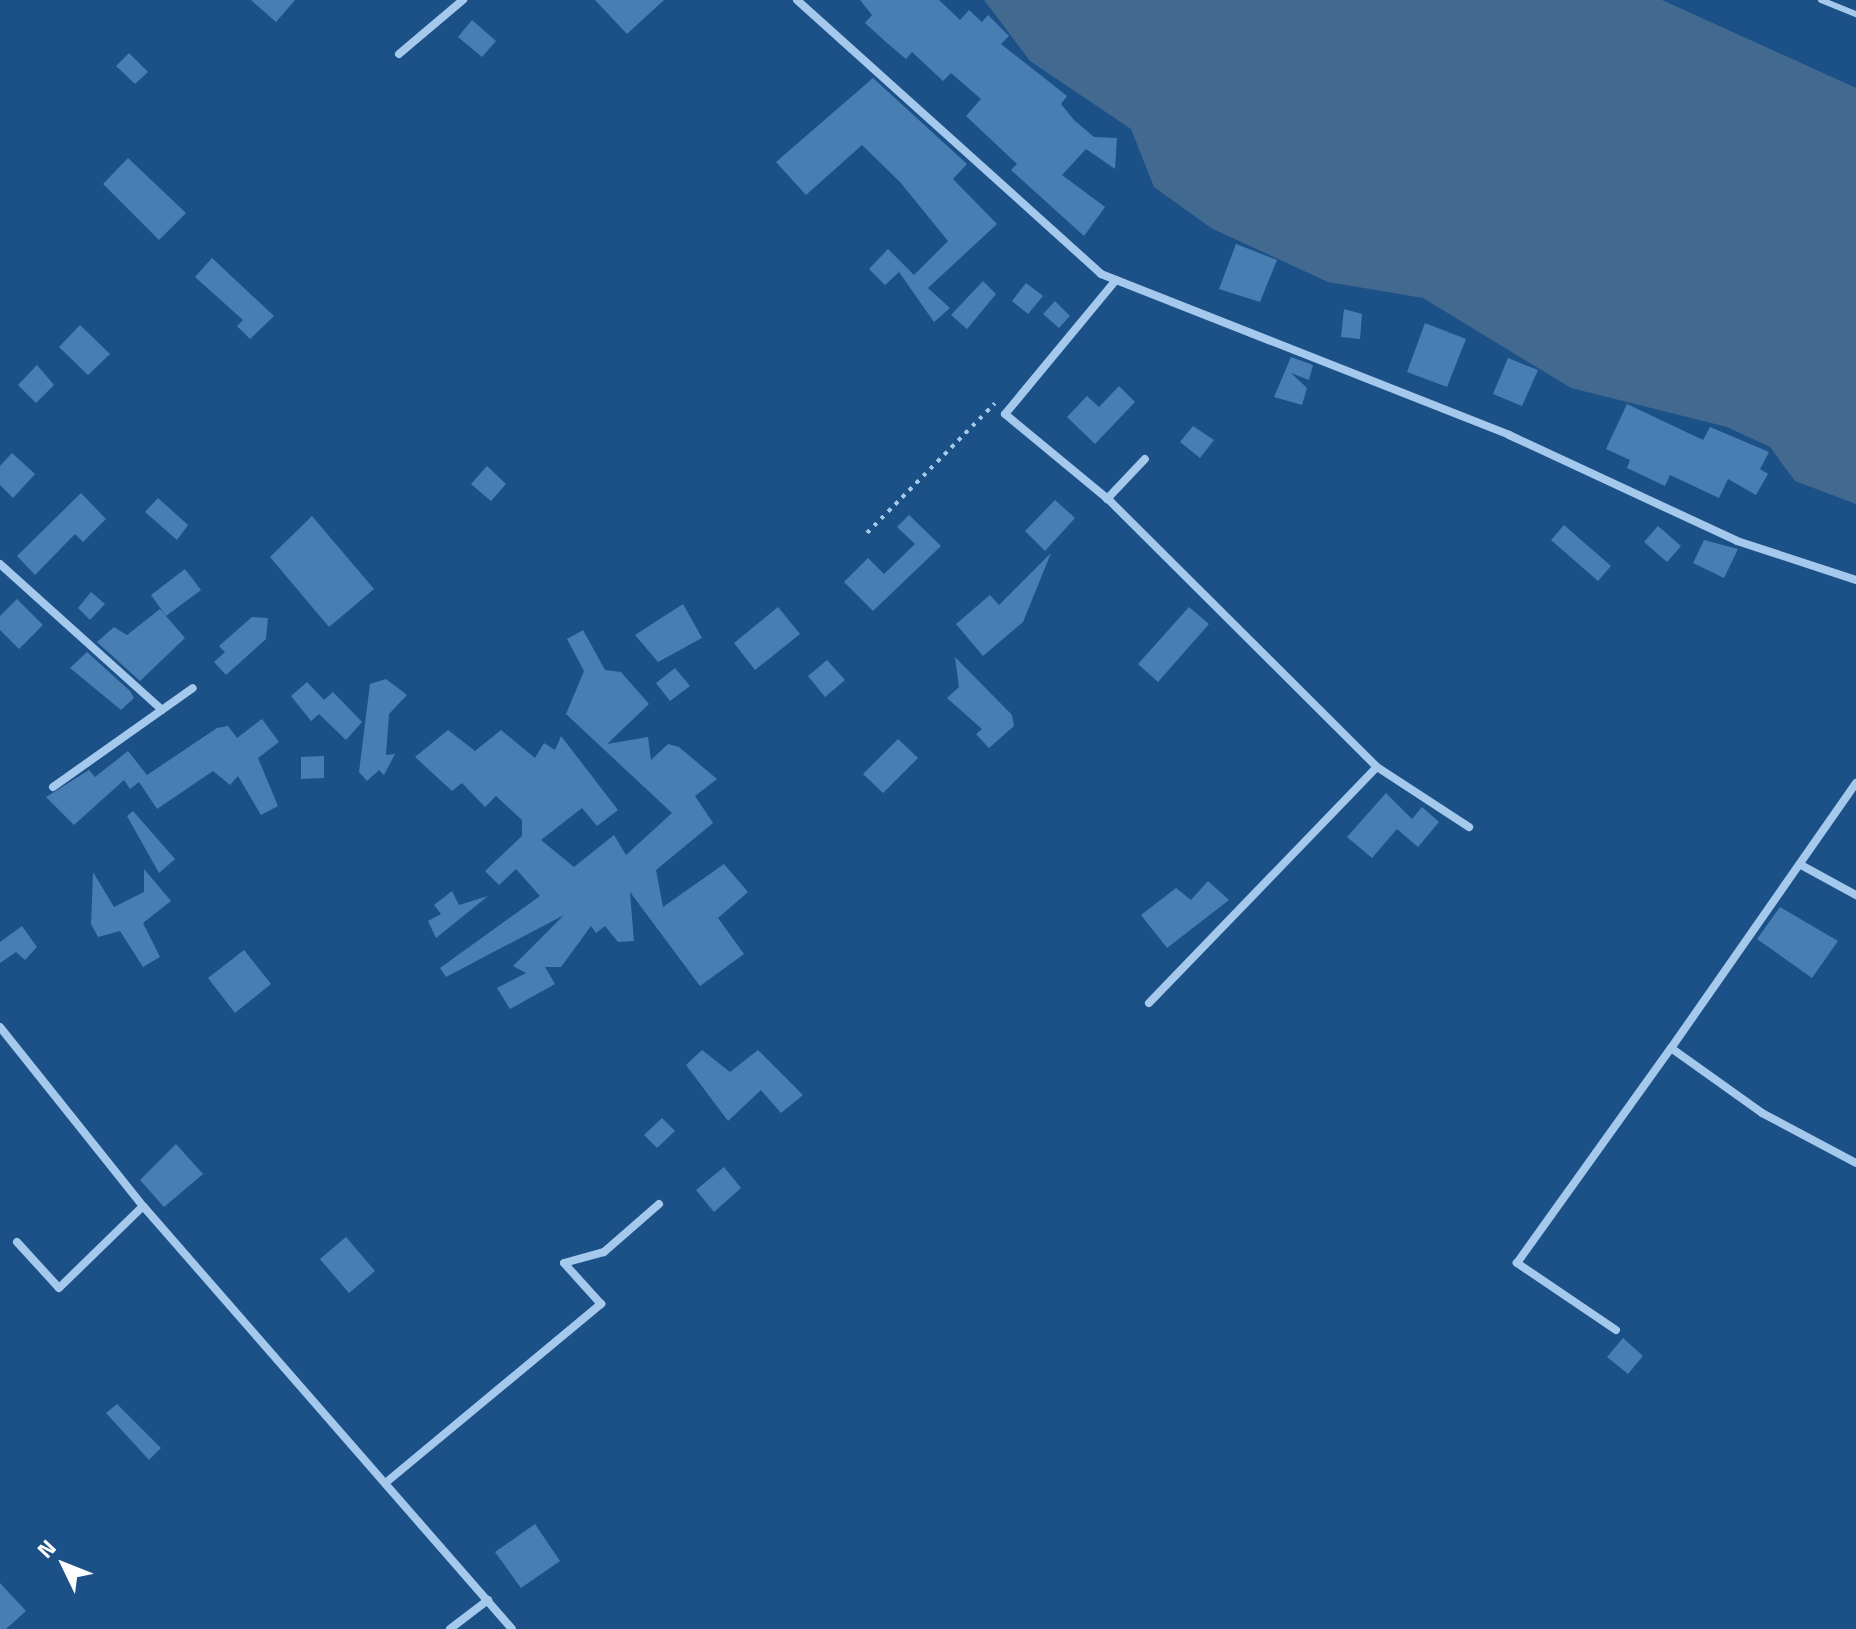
<!DOCTYPE html>
<html>
<head>
<meta charset="utf-8">
<style>
  body { margin:0 }
  #map { position:relative; width:1856px; height:1629px; overflow:hidden; background:#1c5188; font-family:"Titillium Web",sans-serif }
  div>[style] { position:absolute }
  .water>* { inset:0; background:#426990 }
  .building>* { inset:0; background:#497eb2 }
  .path>* { height:4px; margin-top:-2px; transform-origin:0; background:repeating-linear-gradient(90deg,#a5c9ec 0 4px,transparent 0 10px) }
  .service>* { height:6px; margin:-3px; padding:0 3px; transform-origin:3px; border-radius:3px; background:#a5c9ec }
  .minor>* { height:8px; margin:-4px; padding:0 4px; transform-origin:4px; border-radius:4px; background:#a5c9ec }
  span { translate:-50% -50%; white-space:nowrap; text-align:center; line-height:1.15; -webkit-text-stroke:8px #1c5188; paint-order:stroke }
  .north { position:absolute; left:24px; top:1525px; width:80px; height:80px; -webkit-text-stroke:6px #1c5188; paint-order:stroke; rotate:313deg; font-size:22px; font-weight:700; line-height:32px; text-align:center; color:#fff }
  .north::after { content:''; display:block; margin:auto; width:28px; height:36px; background:#fff; clip-path:polygon(50% 0,100% 100%,50% 72%,0 100%) }
</style>
</head>
<body>
<div id="map">
  <div class="water">
    <i style="clip-path:polygon(984px 0,1662px 0,1856px 88px,1856px 504px,1795px 481px,1770px 447px,1727px 427px,1571px 388px,1423px 298px,1328px 282px,1211px 228px,1154px 187px,1131px 129px,1030px 61px)"></i>
  </div>
  <div class="building">
    <i style="clip-path:polygon(251px 0,295px 0,276px 22px)"></i>
    <i style="clip-path:polygon(595px 0,664px 0,627px 34px)"></i>
    <i style="clip-path:polygon(860px 0,939px 0,960px 20px,969px 10px,982px 22px,988px 15px,1009px 36px,1001px 44px,1067px 96px,1061px 104px,1074px 120px,1094px 137px,1117px 138px,1115px 169px,1086px 149px,1062px 175px,1105px 207px,1084px 236px,1011px 170px,1017px 164px,966px 116px,981px 99px,951px 73px,943px 81px,912px 52px,906px 59px,886px 42px,865px 23px,872px 15px)"></i>
    <i style="clip-path:polygon(472px 20px,496px 41px,482px 57px,458px 37px)"></i>
    <i style="clip-path:polygon(129px 53px,148px 72px,135px 84px,116px 66px)"></i>
    <i style="clip-path:polygon(873px 78px,967px 164px,953px 179px,997px 224px,928px 288px,950px 308px,934px 322px,899px 272px,885px 285px,869px 269px,888px 249px,914px 275px,948px 241px,900px 182px,862px 145px,806px 195px,776px 162px)"></i>
    <i style="clip-path:polygon(128px 158px,186px 213px,159px 240px,103px 184px)"></i>
    <i style="clip-path:polygon(1236px 244px,1277px 260px,1260px 302px,1219px 289px)"></i>
    <i style="clip-path:polygon(212px 258px,274px 316px,250px 339px,237px 326px,243px 320px,195px 277px)"></i>
    <i style="clip-path:polygon(983px 281px,996px 294px,967px 329px,951px 315px)"></i>
    <i style="clip-path:polygon(1026px 283px,1043px 296px,1028px 314px,1012px 301px)"></i>
    <i style="clip-path:polygon(1055px 301px,1070px 316px,1059px 328px,1043px 314px)"></i>
    <i style="clip-path:polygon(1344px 309px,1362px 314px,1360px 339px,1341px 337px)"></i>
    <i style="clip-path:polygon(1425px 323px,1466px 339px,1447px 387px,1407px 372px)"></i>
    <i style="clip-path:polygon(80px 325px,110px 354px,88px 375px,59px 347px)"></i>
    <i style="clip-path:polygon(1291px 357px,1313px 365px,1309px 380px,1291px 373px,1307px 388px,1302px 405px,1274px 397px)"></i>
    <i style="clip-path:polygon(1508px 358px,1538px 370px,1522px 406px,1493px 394px)"></i>
    <i style="clip-path:polygon(37px 365px,54px 385px,36px 403px,18px 385px)"></i>
    <i style="clip-path:polygon(1119px 386px,1135px 402px,1095px 444px,1067px 417px,1087px 396px,1099px 407px)"></i>
    <i style="clip-path:polygon(1627px 404px,1703px 440px,1710px 427px,1769px 452px,1760px 469px,1768px 474px,1756px 495px,1728px 479px,1719px 498px,1670px 475px,1665px 486px,1627px 468px,1630px 460px,1606px 449px)"></i>
    <i style="clip-path:polygon(1193px 426px,1214px 440px,1200px 458px,1180px 442px)"></i>
    <i style="clip-path:polygon(12px 453px,35px 474px,13px 498px,0 485px,0 466px)"></i>
    <i style="clip-path:polygon(487px 466px,506px 484px,491px 501px,471px 484px)"></i>
    <i style="clip-path:polygon(81px 493px,106px 519px,83px 542px,75px 534px,35px 575px,17px 556px)"></i>
    <i style="clip-path:polygon(158px 498px,188px 525px,177px 540px,145px 512px)"></i>
    <i style="clip-path:polygon(1055px 500px,1075px 518px,1045px 551px,1025px 531px)"></i>
    <i style="clip-path:polygon(909px 515px,941px 546px,873px 611px,844px 582px,868px 558px,884px 574px,915px 544px,897px 527px)"></i>
    <i style="clip-path:polygon(312px 516px,374px 589px,329px 627px,270px 557px)"></i>
    <i style="clip-path:polygon(1564px 525px,1611px 566px,1598px 581px,1551px 540px)"></i>
    <i style="clip-path:polygon(1658px 526px,1681px 546px,1667px 562px,1644px 542px)"></i>
    <i style="clip-path:polygon(1704px 540px,1738px 549px,1724px 578px,1693px 563px)"></i>
    <i style="clip-path:polygon(1051px 553px,1023px 622px,983px 656px,956px 624px,990px 595px,999px 605px)"></i>
    <i style="clip-path:polygon(185px 569px,201px 590px,166px 616px,151px 595px)"></i>
    <i style="clip-path:polygon(91px 592px,105px 604px,90px 620px,78px 608px)"></i>
    <i style="clip-path:polygon(17px 599px,43px 625px,19px 649px,0 630px,0 616px)"></i>
    <i style="clip-path:polygon(683px 604px,702px 638px,658px 662px,635px 635px)"></i>
    <i style="clip-path:polygon(778px 607px,800px 634px,755px 670px,734px 643px)"></i>
    <i style="clip-path:polygon(1189px 607px,1209px 624px,1158px 682px,1138px 664px)"></i>
    <i style="clip-path:polygon(160px 609px,185px 638px,140px 681px,97px 642px,114px 627px,127px 635px)"></i>
    <i style="clip-path:polygon(252px 617px,268px 618px,266px 639px,226px 675px,214px 662px,225px 652px,219px 646px)"></i>
    <i style="clip-path:polygon(583px 630px,605px 670px,621px 672px,649px 704px,607px 744px,648px 737px,651px 760px,668px 744px,679px 747px,717px 779px,695px 796px,713px 823px,656px 870px,663px 907px,724px 864px,748px 892px,718px 918px,744px 954px,700px 986px,630px 892px,634px 941px,618px 942px,605px 926px,596px 933px,591px 926px,561px 967px,545px 967px,555px 984px,510px 1009px,497px 988px,526px 973px,513px 966px,564px 915px,446px 977px,440px 968px,540px 896px,516px 869px,499px 885px,485px 871px,522px 836px,522px 820px,496px 796px,485px 807px,462px 783px,452px 791px,415px 757px,448px 730px,475px 751px,501px 730px,535px 758px,544px 743px,555px 750px,561px 736px,618px 810px,597px 826px,582px 808px,541px 840px,574px 867px,614px 835px,626px 855px,672px 813px,566px 714px,584px 671px,567px 639px)"></i>
    <i style="clip-path:polygon(87px 652px,130px 691px,134px 698px,121px 710px,70px 668px)"></i>
    <i style="clip-path:polygon(955px 657px,1012px 715px,1014px 726px,989px 748px,976px 734px,982px 729px,947px 698px,959px 687px)"></i>
    <i style="clip-path:polygon(827px 660px,845px 680px,825px 697px,808px 676px)"></i>
    <i style="clip-path:polygon(675px 668px,690px 686px,670px 701px,656px 683px)"></i>
    <i style="clip-path:polygon(386px 679px,407px 695px,389px 714px,386px 755px,395px 754px,384px 775px,379px 770px,367px 781px,359px 772px,370px 684px)"></i>
    <i style="clip-path:polygon(307px 682px,324px 700px,333px 692px,362px 722px,346px 740px,319px 714px,311px 721px,291px 696px)"></i>
    <i style="clip-path:polygon(262px 719px,279px 742px,258px 758px,278px 806px,261px 815px,238px 776px,230px 785px,213px 771px,157px 809px,139px 782px,130px 789px,124px 780px,74px 825px,46px 797px,89px 770px,95px 777px,128px 751px,147px 775px,217px 728px,228px 726px,237px 738px)"></i>
    <i style="clip-path:polygon(898px 739px,918px 758px,883px 793px,863px 774px)"></i>
    <i style="clip-path:polygon(324px 756px,324px 778px,301px 779px,301px 757px)"></i>
    <i style="clip-path:polygon(1386px 793px,1412px 819px,1422px 807px,1439px 822px,1418px 847px,1397px 829px,1372px 858px,1347px 837px)"></i>
    <i style="clip-path:polygon(133px 811px,175px 859px,159px 873px,127px 816px)"></i>
    <i style="clip-path:polygon(144px 869px,171px 901px,143px 923px,160px 957px,143px 967px,120px 931px,98px 937px,91px 924px,93px 872px,114px 907px,144px 892px)"></i>
    <i style="clip-path:polygon(1208px 881px,1229px 900px,1167px 948px,1141px 915px,1176px 888px,1191px 900px)"></i>
    <i style="clip-path:polygon(452px 891px,459px 905px,488px 896px,436px 938px,428px 921px,441px 914px,434px 905px)"></i>
    <i style="clip-path:polygon(1780px 907px,1838px 941px,1812px 978px,1757px 939px)"></i>
    <i style="clip-path:polygon(22px 926px,37px 947px,25px 960px,16px 952px,0 963px,0 942px)"></i>
    <i style="clip-path:polygon(244px 950px,271px 984px,235px 1013px,208px 978px)"></i>
    <i style="clip-path:polygon(702px 1050px,730px 1072px,758px 1050px,803px 1095px,781px 1113px,761px 1090px,728px 1121px,686px 1065px)"></i>
    <i style="clip-path:polygon(662px 1118px,675px 1131px,657px 1148px,644px 1135px)"></i>
    <i style="clip-path:polygon(176px 1144px,203px 1174px,164px 1207px,140px 1180px)"></i>
    <i style="clip-path:polygon(724px 1167px,741px 1188px,714px 1212px,696px 1190px)"></i>
    <i style="clip-path:polygon(346px 1237px,375px 1271px,349px 1293px,320px 1259px)"></i>
    <i style="clip-path:polygon(1623px 1338px,1643px 1356px,1628px 1374px,1607px 1357px)"></i>
    <i style="clip-path:polygon(117px 1404px,161px 1448px,149px 1460px,106px 1413px)"></i>
    <i style="clip-path:polygon(535px 1524px,560px 1561px,521px 1588px,495px 1552px)"></i>
    <i style="clip-path:polygon(0 1583px,26px 1611px,6px 1629px,0 1629px)"></i>
  </div>
  <div class="path">
    <i style="left:867px;top:533px;width:182px;rotate:-45.4deg"></i>
  </div>
  <div class="service">
    <i style="left:1821px;top:0;width:38px;rotate:22deg"></i>
  </div>
  <div class="minor">
    <i style="left:797px;top:0;width:409px;rotate:42deg"></i>
    <i style="left:1101px;top:274px;width:439px;rotate:21.5deg"></i>
    <i style="left:1509px;top:435px;width:251px;rotate:24.9deg"></i>
    <i style="left:1737px;top:541px;width:125px;rotate:18.1deg"></i>
    <i style="left:399px;top:54px;width:84px;rotate:-40.2deg"></i>
    <i style="left:1116px;top:280px;width:174px;rotate:129.6deg"></i>
    <i style="left:1005px;top:414px;width:136px;rotate:39.6deg"></i>
    <i style="left:1110px;top:501px;width:377px;rotate:44.9deg"></i>
    <i style="left:1377px;top:767px;width:110px;rotate:33.1deg"></i>
    <i style="left:1107px;top:499px;width:55px;rotate:-46.5deg"></i>
    <i style="left:0;top:564px;width:218px;rotate:42deg"></i>
    <i style="left:1856px;top:783px;width:323px;rotate:124.9deg"></i>
    <i style="left:1671px;top:1048px;width:112px;rotate:35.5deg"></i>
    <i style="left:1762px;top:1113px;width:106px;rotate:28deg"></i>
    <i style="left:53px;top:787px;width:171px;rotate:-35.3deg"></i>
    <i style="left:1801px;top:865px;width:63px;rotate:28.6deg"></i>
    <i style="left:1149px;top:1003px;width:328px;rotate:-46deg"></i>
    <i style="left:0;top:1027px;width:229px;rotate:51.4deg"></i>
    <i style="left:143px;top:1206px;width:561px;rotate:48.9deg"></i>
    <i style="left:17px;top:1242px;width:62px;rotate:47.6deg"></i>
    <i style="left:59px;top:1288px;width:117px;rotate:-44.3deg"></i>
    <i style="left:1616px;top:1330px;width:120px;rotate:-145.9deg"></i>
    <i style="left:1517px;top:1263px;width:264px;rotate:-54.4deg"></i>
    <i style="left:389px;top:1480px;width:276px;rotate:-39.7deg"></i>
    <i style="left:601px;top:1304px;width:55px;rotate:-132.1deg"></i>
    <i style="left:564px;top:1263px;width:41px;rotate:-15.4deg"></i>
    <i style="left:604px;top:1252px;width:73px;rotate:-41.1deg"></i>
    <i style="left:450px;top:1629px;width:48px;rotate:-37.3deg"></i>
  </div>
  <div class="north">N</div>
</div>
</body>
</html>
